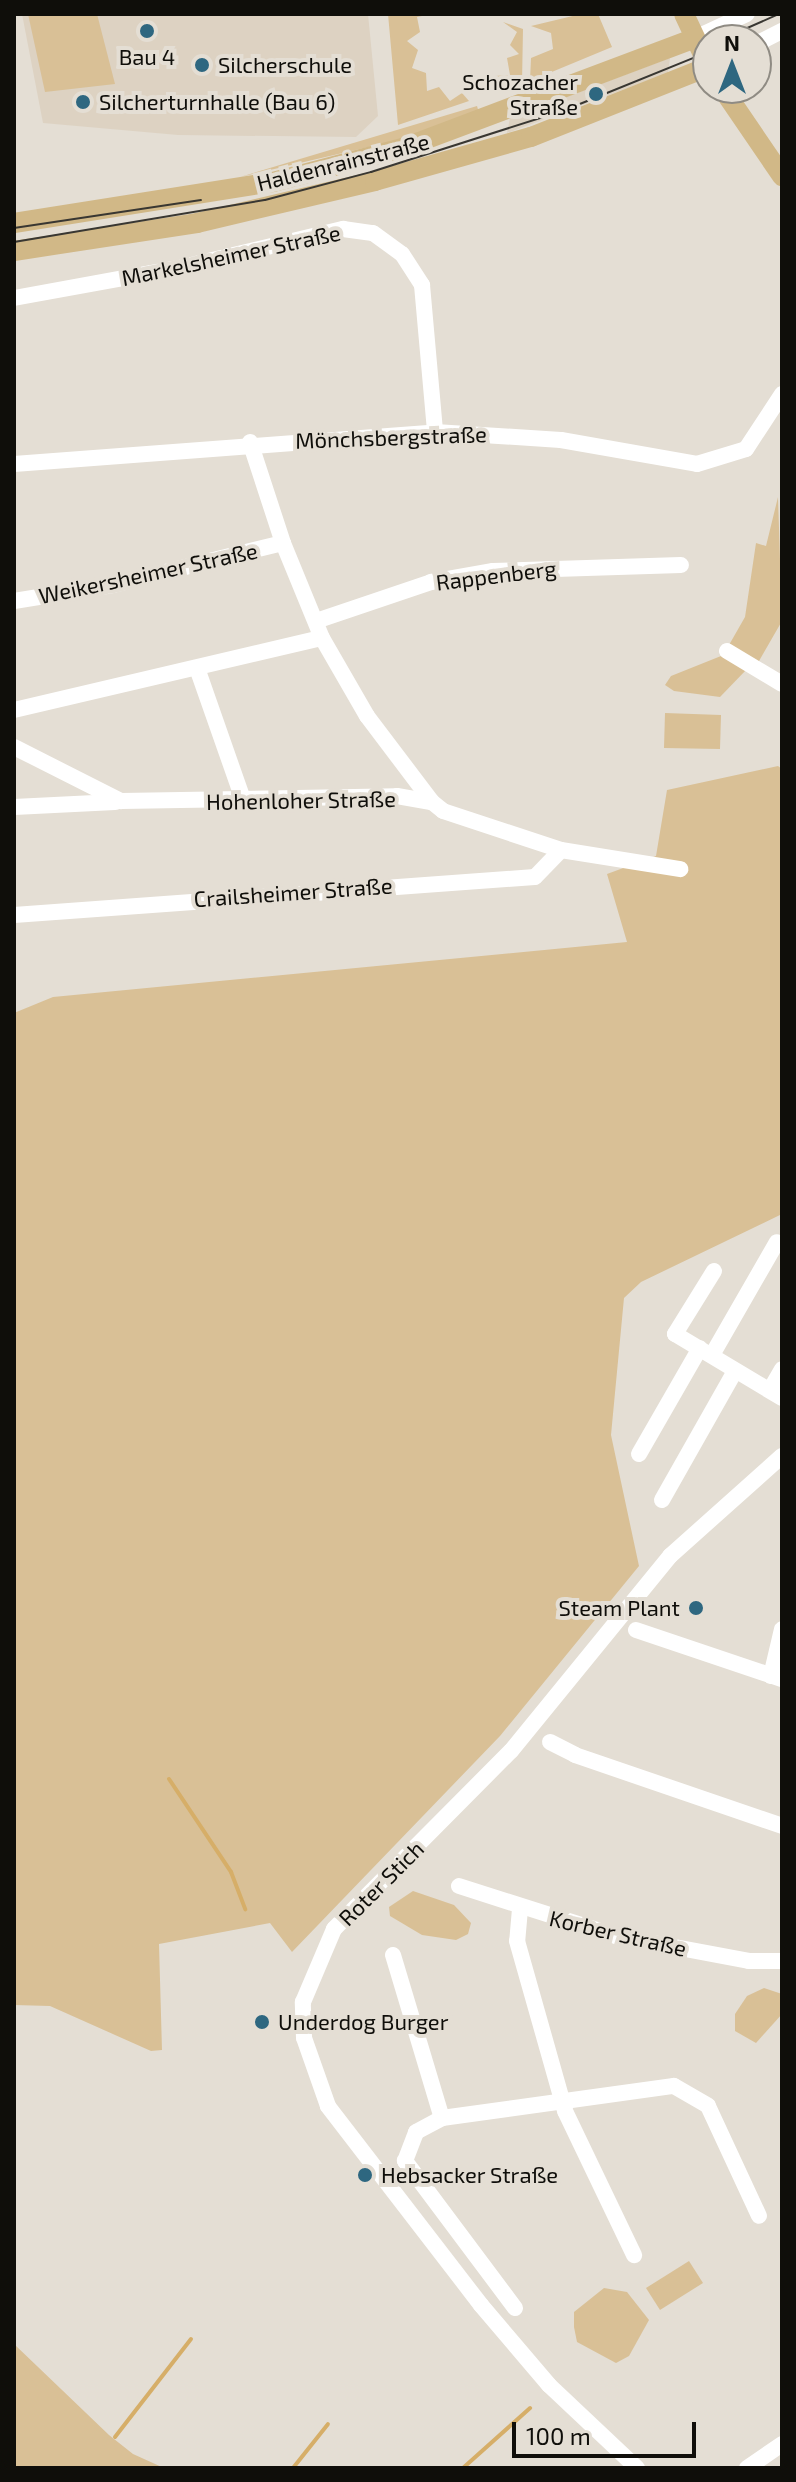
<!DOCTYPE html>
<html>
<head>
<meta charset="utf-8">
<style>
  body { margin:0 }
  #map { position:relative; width:796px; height:2482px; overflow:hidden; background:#e4ded4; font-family:"Exo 2",sans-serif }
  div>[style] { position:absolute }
  .built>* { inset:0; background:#ddd2c2 }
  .green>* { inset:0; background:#d9c096 }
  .stream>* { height:4px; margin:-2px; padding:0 2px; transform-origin:2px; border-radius:2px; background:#d6ae68 }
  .minor>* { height:16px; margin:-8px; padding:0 8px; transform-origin:8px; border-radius:8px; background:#fff }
  .major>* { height:20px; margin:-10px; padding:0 10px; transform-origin:10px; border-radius:10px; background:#d1b887 }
  .tram>* { height:2px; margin:-1px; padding:0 1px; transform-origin:1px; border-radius:1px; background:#393732 }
  .dots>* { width:22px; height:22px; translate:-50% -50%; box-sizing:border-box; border:4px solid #e4ded4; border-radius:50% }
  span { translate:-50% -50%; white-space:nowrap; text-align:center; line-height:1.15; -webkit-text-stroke:8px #e4ded4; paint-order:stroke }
  .poi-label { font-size:22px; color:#0f0e0a }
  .left { translate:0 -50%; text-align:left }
  .right { translate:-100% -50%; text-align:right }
  .street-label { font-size:22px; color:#0f0e0a }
  .frame { position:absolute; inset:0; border:16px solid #0f0e0a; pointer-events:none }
  .north { position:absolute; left:692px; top:24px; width:80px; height:80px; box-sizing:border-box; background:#e4ded4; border:2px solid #8f8b83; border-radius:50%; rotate:0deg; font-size:22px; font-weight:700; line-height:32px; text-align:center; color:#0f0e0a }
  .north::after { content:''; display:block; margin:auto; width:28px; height:36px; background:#2e6780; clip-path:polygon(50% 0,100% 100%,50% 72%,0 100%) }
  .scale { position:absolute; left:512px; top:2422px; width:184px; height:36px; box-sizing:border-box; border:4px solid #0f0e0a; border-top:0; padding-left:10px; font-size:24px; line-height:28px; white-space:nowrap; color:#0f0e0a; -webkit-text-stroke:6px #e4ded4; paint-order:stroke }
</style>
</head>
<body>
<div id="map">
  <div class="built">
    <i style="clip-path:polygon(22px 14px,368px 14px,378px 116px,356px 137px,178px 135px,43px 123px)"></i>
    <i style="clip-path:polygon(670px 58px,668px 73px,507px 133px,510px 118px)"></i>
  </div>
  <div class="green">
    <i style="clip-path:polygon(28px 14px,97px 14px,115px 84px,45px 92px)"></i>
    <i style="clip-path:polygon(388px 14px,432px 14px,417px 17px,420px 32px,407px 41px,418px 50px,412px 68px,426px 73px,427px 91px,439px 87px,450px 101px,462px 93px,469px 101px,398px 125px)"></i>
    <i style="clip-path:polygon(581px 14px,598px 14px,612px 47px,530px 81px,531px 58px,553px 49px,551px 33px,531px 26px)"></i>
    <i style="clip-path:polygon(503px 22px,523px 29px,522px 83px,483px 94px,479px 85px,492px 90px,495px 76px,510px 75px,507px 58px,519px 54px,510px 45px,517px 32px)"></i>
    <i style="clip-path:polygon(477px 106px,479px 113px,398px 140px,240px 177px)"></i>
    <i style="clip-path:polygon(778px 497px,782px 621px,755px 668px,729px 645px,745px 617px,756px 543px,766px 546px)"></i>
    <i style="clip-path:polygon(726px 654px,748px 668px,720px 697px,674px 691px,665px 685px,671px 676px)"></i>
    <i style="clip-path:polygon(665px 713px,721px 715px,720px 749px,664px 748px)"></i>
    <i style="clip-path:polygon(778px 766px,782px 769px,782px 1214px,641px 1282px,624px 1298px,611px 1435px,639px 1566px,500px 1736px,292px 1952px,270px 1923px,159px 1944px,162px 2050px,151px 2051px,50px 2006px,14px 2005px,14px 1013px,53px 997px,627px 942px,607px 874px,656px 856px,667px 790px)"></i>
    <i style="clip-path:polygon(413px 1891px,454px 1905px,471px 1923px,468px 1934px,456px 1940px,422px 1935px,390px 1916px,389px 1907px)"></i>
    <i style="clip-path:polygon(764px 1988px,782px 1994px,782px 2014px,756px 2043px,735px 2031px,735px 2014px,747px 1996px)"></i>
    <i style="clip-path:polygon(689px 2261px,703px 2283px,660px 2310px,646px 2288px)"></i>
    <i style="clip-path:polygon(604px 2288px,627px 2292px,649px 2320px,629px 2356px,616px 2363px,577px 2342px,574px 2327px,574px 2312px)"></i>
    <i style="clip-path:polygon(14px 2344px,109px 2435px,133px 2454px,164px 2468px,14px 2468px)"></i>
  </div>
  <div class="stream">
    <i style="left:169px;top:1779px;width:112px;rotate:56.3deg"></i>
    <i style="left:231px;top:1872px;width:40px;rotate:69deg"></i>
    <i style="left:115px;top:2437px;width:124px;rotate:-52.2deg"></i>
    <i style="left:293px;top:2468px;width:56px;rotate:-51.5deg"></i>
    <i style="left:463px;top:2468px;width:90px;rotate:-41.8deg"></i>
  </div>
  <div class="minor">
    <i style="left:695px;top:38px;width:57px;rotate:-24.8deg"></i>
    <i style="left:756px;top:44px;width:29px;rotate:-27deg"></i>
    <i style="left:14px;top:298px;width:168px;rotate:-10.3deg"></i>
    <i style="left:179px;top:268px;width:169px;rotate:-13.4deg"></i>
    <i style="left:343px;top:229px;width:30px;rotate:8deg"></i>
    <i style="left:373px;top:233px;width:36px;rotate:36deg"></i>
    <i style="left:402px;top:254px;width:37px;rotate:57deg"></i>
    <i style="left:422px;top:285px;width:148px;rotate:84.9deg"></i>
    <i style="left:250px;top:442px;width:106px;rotate:71.9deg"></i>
    <i style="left:283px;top:543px;width:103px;rotate:67.7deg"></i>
    <i style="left:322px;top:638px;width:90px;rotate:60deg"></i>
    <i style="left:367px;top:716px;width:108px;rotate:52.9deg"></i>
    <i style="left:14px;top:464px;width:422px;rotate:-4.3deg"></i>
    <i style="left:435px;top:432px;width:126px;rotate:3.6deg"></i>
    <i style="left:561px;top:440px;width:138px;rotate:10deg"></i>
    <i style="left:697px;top:464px;width:51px;rotate:-17deg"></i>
    <i style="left:746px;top:449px;width:66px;rotate:-56.8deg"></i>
    <i style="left:14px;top:601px;width:100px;rotate:-9.2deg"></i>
    <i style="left:113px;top:585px;width:175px;rotate:-13.9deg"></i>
    <i style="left:316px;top:621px;width:121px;rotate:-18.7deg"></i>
    <i style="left:431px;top:582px;width:63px;rotate:-10.1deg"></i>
    <i style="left:493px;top:571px;width:188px;rotate:-1.8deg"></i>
    <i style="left:727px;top:651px;width:64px;rotate:31deg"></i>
    <i style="left:197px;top:668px;width:139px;rotate:70.7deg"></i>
    <i style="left:14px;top:710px;width:316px;rotate:-13.2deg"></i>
    <i style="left:14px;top:747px;width:120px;rotate:26.8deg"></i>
    <i style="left:121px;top:801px;width:276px;rotate:-1deg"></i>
    <i style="left:397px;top:796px;width:36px;rotate:10deg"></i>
    <i style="left:432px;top:802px;width:14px;rotate:39deg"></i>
    <i style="left:443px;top:811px;width:124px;rotate:18.3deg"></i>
    <i style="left:561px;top:850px;width:121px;rotate:9.1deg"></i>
    <i style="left:14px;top:807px;width:101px;rotate:-2.8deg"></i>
    <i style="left:14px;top:915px;width:522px;rotate:-4.17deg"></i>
    <i style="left:535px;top:877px;width:37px;rotate:-46deg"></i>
    <i style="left:714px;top:1271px;width:74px;rotate:121.8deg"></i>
    <i style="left:675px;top:1334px;width:125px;rotate:30.9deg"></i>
    <i style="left:712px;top:1355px;width:130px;rotate:-60.1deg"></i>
    <i style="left:770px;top:1390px;width:24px;rotate:-60deg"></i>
    <i style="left:639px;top:1454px;width:122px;rotate:-60.1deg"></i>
    <i style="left:662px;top:1500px;width:148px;rotate:-60.5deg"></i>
    <i style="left:636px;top:1630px;width:154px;rotate:18.6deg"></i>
    <i style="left:771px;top:1676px;width:48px;rotate:-76.8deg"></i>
    <i style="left:550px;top:1742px;width:28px;rotate:27deg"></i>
    <i style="left:575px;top:1755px;width:219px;rotate:18.9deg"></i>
    <i style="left:459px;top:1886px;width:165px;rotate:17.7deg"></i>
    <i style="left:616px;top:1936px;width:135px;rotate:10.6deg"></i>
    <i style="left:749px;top:1961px;width:33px"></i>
    <i style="left:520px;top:1909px;width:32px;rotate:95deg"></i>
    <i style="left:517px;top:1941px;width:177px;rotate:74.2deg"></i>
    <i style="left:565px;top:2111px;width:160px;rotate:64.4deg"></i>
    <i style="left:393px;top:1955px;width:170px;rotate:73.3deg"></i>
    <i style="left:515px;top:2308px;width:184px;rotate:-126.8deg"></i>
    <i style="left:405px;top:2161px;width:31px;rotate:-69deg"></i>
    <i style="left:416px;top:2132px;width:30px;rotate:-28deg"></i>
    <i style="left:442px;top:2118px;width:234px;rotate:-7.9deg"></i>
    <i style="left:674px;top:2086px;width:39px;rotate:30deg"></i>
    <i style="left:708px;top:2106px;width:121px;rotate:65.1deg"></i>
    <i style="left:637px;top:2468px;width:121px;rotate:-136.7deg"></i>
    <i style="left:549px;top:2385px;width:105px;rotate:-130.4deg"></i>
    <i style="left:481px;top:2305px;width:251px;rotate:-127.6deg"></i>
    <i style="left:328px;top:2106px;width:72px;rotate:-109.4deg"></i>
    <i style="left:304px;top:2038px;width:36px;rotate:-92deg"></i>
    <i style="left:303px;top:2002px;width:79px;rotate:-67deg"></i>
    <i style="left:334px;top:1929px;width:251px;rotate:-45.2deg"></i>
    <i style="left:511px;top:1751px;width:252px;rotate:-50.8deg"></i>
    <i style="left:670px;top:1556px;width:150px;rotate:-41.8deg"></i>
    <i style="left:747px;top:2468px;width:42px;rotate:-34.4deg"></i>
  </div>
  <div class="major">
    <i style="left:684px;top:14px;width:56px;rotate:64.8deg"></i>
    <i style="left:722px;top:88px;width:107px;rotate:55.7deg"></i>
    <i style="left:14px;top:223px;width:262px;rotate:-9deg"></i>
    <i style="left:273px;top:182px;width:134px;rotate:-14.7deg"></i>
    <i style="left:403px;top:148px;width:312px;rotate:-20.6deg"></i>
    <i style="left:14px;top:251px;width:185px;rotate:-8.7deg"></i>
    <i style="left:197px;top:223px;width:183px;rotate:-13.3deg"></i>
    <i style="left:375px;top:181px;width:162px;rotate:-15.8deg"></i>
    <i style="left:531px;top:137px;width:190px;rotate:-21.6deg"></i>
  </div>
  <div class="tram">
    <i style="left:720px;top:40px;width:64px;rotate:-23.8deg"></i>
    <i style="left:14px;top:228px;width:189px;rotate:-8.5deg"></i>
    <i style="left:14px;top:242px;width:254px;rotate:-9.5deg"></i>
    <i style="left:265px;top:200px;width:110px;rotate:-14.8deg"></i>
    <i style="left:371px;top:172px;width:204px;rotate:-17.7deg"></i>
    <i style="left:565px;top:110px;width:154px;rotate:-22.1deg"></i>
  </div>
  <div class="dots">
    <i style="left:147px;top:31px;background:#2e6780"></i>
    <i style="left:202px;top:65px;background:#2e6780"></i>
    <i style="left:596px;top:94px;background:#2e6780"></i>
    <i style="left:83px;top:102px;background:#2e6780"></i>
    <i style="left:696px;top:1608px;background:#2e6780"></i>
    <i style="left:262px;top:2022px;background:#2e6780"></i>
    <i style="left:365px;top:2175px;background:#2e6780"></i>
  </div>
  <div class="poi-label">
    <span style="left:147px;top:57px">Bau 4</span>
    <span class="left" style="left:218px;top:65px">Silcherschule</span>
    <span class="right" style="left:578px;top:94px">Schozacher<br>Straße</span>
    <span class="left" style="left:99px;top:102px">Silcherturnhalle (Bau 6)</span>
    <span class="right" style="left:680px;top:1608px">Steam Plant</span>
    <span class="left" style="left:278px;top:2022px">Underdog Burger</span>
    <span class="left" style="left:381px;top:2175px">Hebsacker Straße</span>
  </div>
  <div class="street-label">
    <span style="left:343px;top:162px;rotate:-14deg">Haldenrainstraße</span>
    <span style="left:231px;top:255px;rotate:-12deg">Markelsheimer Straße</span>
    <span style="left:391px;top:437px;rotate:-2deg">Mönchsbergstraße</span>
    <span style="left:148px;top:573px;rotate:-12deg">Weikersheimer Straße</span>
    <span style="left:496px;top:575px;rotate:-7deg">Rappenberg</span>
    <span style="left:301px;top:800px;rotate:-1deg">Hohenloher Straße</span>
    <span style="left:293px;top:892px;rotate:-4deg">Crailsheimer Straße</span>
    <span style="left:381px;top:1883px;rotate:-45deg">Roter Stich</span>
    <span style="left:618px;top:1933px;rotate:13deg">Korber Straße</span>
  </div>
  <div class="frame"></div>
  <div class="north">N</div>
  <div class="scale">100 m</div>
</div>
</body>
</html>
